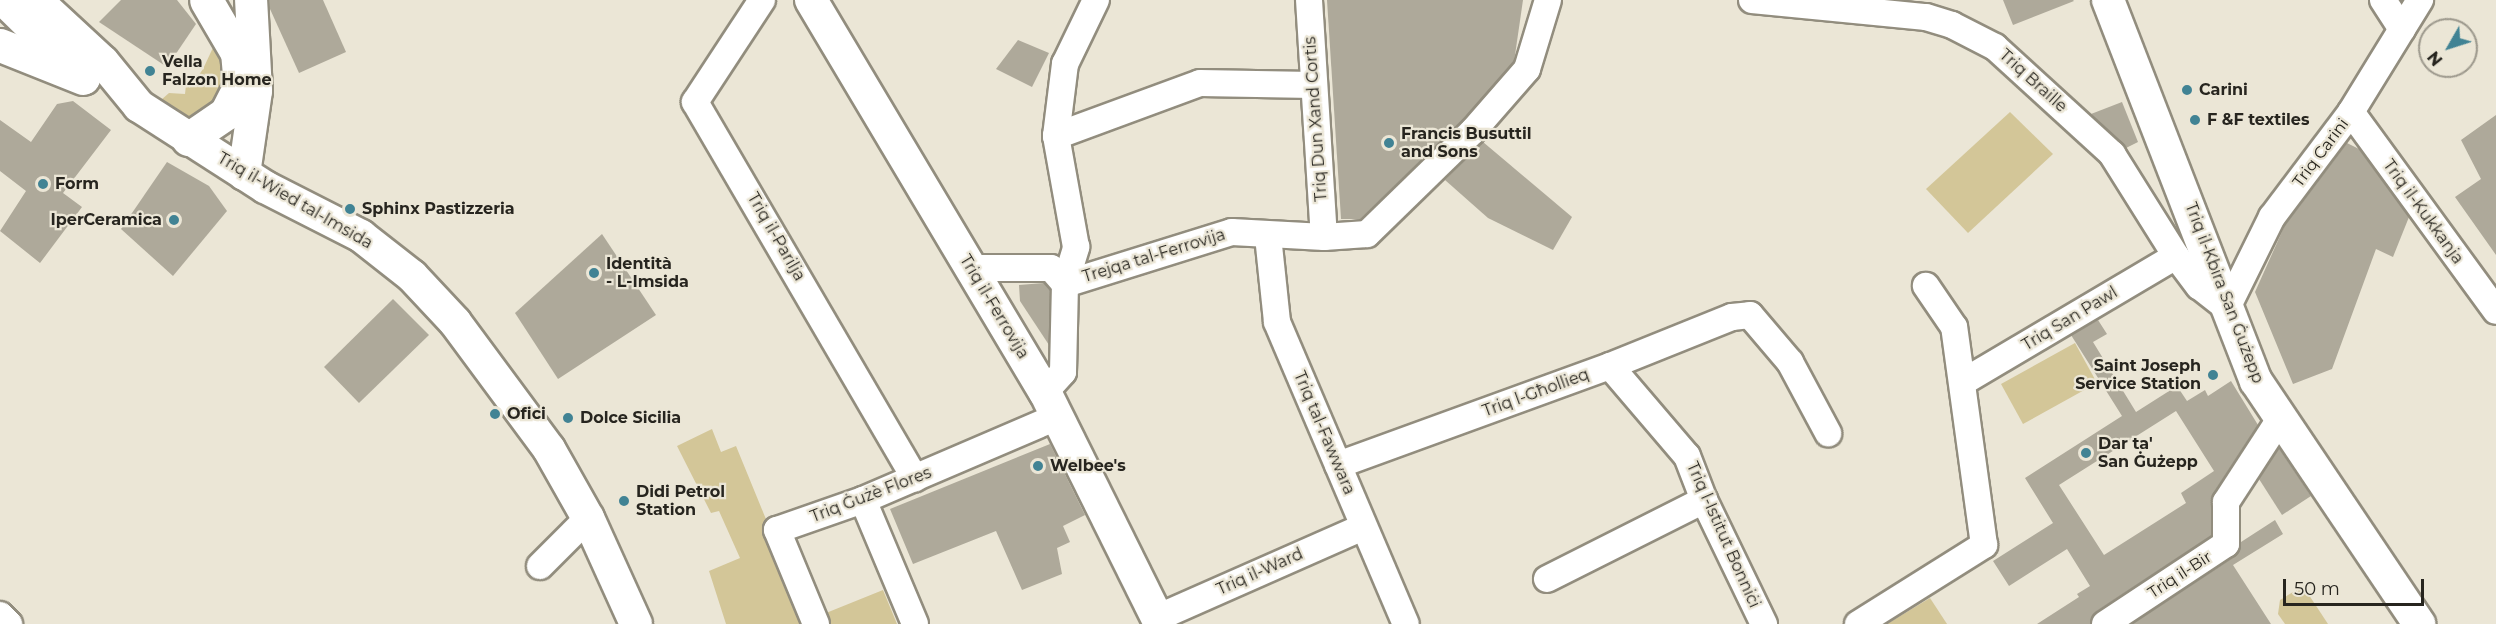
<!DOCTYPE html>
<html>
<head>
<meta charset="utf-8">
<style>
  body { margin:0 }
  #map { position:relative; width:2496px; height:624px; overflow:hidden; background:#ebe6d6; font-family:Montserrat,sans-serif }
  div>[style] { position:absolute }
  .green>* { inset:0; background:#d3c698 }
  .building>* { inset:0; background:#aea99a }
  .roads { filter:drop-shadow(2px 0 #928d7e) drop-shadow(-2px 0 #928d7e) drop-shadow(0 2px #928d7e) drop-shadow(0 -2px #928d7e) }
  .minor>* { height:26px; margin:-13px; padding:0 13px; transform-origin:13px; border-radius:13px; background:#fff }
  .major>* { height:32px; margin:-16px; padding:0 16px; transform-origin:16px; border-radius:16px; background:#fff }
  .highway>* { height:33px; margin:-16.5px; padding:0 16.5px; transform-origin:16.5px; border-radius:16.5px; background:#fff }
  .dots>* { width:16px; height:16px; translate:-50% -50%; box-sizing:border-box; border:3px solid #ebe6d6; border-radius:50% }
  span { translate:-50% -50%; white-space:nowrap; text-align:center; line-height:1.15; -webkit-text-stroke:4.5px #ebe6d6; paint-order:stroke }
  .poi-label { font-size:16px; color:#27251f; font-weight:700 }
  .left { translate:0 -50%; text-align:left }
  .right { translate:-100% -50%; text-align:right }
  .street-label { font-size:16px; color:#27251f }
  .north { position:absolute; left:2418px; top:18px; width:60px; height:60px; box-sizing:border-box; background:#ebe6d6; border:2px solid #9d998d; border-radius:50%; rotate:231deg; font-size:16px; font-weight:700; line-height:24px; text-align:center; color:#27251f }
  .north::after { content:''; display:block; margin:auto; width:21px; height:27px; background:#418394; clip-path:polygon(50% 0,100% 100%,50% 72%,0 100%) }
  .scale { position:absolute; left:2283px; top:579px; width:141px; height:27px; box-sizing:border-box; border:3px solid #27251f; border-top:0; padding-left:8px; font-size:18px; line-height:21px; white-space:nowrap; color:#27251f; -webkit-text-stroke:4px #ebe6d6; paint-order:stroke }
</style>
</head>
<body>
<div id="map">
  <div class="green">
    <i style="clip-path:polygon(218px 37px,234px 94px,198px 122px,161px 100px,169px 93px,185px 94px,186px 85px,192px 85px,203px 69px)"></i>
    <i style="clip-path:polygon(2010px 112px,2053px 154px,1968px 233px,1926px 189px)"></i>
    <i style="clip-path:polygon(2075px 343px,2097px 383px,2023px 424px,2001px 384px)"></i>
    <i style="clip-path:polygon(712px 429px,721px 452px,736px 446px,804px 612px,826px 613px,883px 590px,897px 624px,726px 624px,709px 571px,740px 558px,719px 511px,711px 513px,677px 446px)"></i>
    <i style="clip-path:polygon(2303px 586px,2328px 624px,2285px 624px,2278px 614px,2280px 600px)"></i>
    <i style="clip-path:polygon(1930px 598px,1947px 624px,1887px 624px)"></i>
  </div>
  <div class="building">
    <i style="clip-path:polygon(121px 0,177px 0,196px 24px,167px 67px,99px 22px)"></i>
    <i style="clip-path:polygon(269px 0,323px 0,346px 52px,299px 73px,270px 9px)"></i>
    <i style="clip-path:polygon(1327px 0,1523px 0,1514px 62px,1462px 121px,1360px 219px,1341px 219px)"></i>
    <i style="clip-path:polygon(2003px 0,2073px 0,2074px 1px,2013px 25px)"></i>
    <i style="clip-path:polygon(1018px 40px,1049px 53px,1032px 87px,996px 69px)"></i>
    <i style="clip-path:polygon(73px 101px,111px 130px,63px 193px,82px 207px,40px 263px,0 231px,26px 191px,0 171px,0 120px,31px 142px,57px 104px)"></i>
    <i style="clip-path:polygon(2122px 102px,2138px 142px,2126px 148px,2091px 114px)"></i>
    <i style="clip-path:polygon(2496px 115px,2496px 255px,2455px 197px,2481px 179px,2461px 140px)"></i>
    <i style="clip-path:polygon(1483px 142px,1572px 217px,1553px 250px,1488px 218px,1445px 180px)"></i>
    <i style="clip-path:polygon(2347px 143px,2359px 149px,2409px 217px,2393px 257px,2376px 249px,2332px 369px,2293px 384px,2255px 292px,2285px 225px)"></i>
    <i style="clip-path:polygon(167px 162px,209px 186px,227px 211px,173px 276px,121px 229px)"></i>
    <i style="clip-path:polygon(602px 234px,656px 315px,558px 379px,515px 313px)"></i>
    <i style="clip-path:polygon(1044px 283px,1050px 289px,1049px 345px,1020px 301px,1019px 285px)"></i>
    <i style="clip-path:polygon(393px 299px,429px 335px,359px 403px,324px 367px)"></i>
    <i style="clip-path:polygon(evenodd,2098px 320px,2107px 334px,2093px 342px,2136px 412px,2177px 386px,2187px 401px,2205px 390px,2208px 396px,2231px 381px,2258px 425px,2213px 494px,2211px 536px,2097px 611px,2090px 624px,2037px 624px,2079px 597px,2077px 594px,2090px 586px,2067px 549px,2009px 586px,1993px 561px,2053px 523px,2025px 478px,2122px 416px,2071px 335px,2098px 320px,2176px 411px,2214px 471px,2181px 493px,2186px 503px,2104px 555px,2059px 485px,2176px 411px)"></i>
    <i style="clip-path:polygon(1050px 444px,1085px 515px,1063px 526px,1070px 542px,1057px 548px,1062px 574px,1022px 590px,996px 531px,913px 564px,890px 509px)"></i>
    <i style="clip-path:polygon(2279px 448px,2311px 496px,2282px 515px,2259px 479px)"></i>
    <i style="clip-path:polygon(2275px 520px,2283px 534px,2233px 565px,2271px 624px,2132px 624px,2234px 557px,2241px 542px)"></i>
  </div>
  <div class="roads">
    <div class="minor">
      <i style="left:762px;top:0;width:122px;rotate:123.3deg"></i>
      <i style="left:695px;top:102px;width:436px;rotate:59.7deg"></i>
      <i style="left:1309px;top:0;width:237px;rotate:86.4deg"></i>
      <i style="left:1752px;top:0;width:175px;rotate:5.6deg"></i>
      <i style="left:1926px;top:17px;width:27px;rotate:17deg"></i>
      <i style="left:1952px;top:25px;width:48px;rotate:27.1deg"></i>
      <i style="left:1995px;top:47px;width:159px;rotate:42.4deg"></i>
      <i style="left:2112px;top:154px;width:120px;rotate:57.9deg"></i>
      <i style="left:2176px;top:256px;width:38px;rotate:53deg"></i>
      <i style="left:2199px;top:286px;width:36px;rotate:38deg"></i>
      <i style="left:2227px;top:308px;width:102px;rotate:-63.7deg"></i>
      <i style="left:2272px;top:217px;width:131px;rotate:-53deg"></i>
      <i style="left:2351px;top:112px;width:132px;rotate:-58.4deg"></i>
      <i style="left:2383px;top:0;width:35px;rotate:57deg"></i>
      <i style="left:2351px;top:112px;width:246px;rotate:53.9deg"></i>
      <i style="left:1056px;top:136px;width:153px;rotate:-20.2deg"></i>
      <i style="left:1200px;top:83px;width:113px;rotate:1deg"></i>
      <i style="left:1268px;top:236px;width:86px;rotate:84deg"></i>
      <i style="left:1277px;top:322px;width:328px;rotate:66.9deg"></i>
      <i style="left:970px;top:268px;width:81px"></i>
      <i style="left:1051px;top:268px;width:21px;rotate:49deg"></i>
      <i style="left:1065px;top:284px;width:175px;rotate:-17.3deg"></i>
      <i style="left:1232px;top:232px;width:92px;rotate:3.1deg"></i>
      <i style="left:1324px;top:237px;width:43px;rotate:-4deg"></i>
      <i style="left:1367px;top:234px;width:148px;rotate:-44.2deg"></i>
      <i style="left:1473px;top:131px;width:82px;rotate:-48.9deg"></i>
      <i style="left:1527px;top:69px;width:72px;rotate:-73.1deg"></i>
      <i style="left:1610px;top:366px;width:118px;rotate:49.5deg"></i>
      <i style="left:1687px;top:456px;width:47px;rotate:68.9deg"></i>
      <i style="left:1704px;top:500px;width:138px;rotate:64.2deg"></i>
      <i style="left:1963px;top:382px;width:247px;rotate:-30.6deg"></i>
      <i style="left:1045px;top:392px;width:27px;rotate:-48deg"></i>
      <i style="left:1063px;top:372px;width:88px;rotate:-88.7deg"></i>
      <i style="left:1065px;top:284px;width:39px;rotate:-73deg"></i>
      <i style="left:1076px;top:247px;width:113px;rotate:-100.2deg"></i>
      <i style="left:1056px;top:136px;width:73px;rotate:-82.9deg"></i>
      <i style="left:1065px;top:64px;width:71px;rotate:-64.2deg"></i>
      <i style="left:1338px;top:465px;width:289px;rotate:-20deg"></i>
      <i style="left:1610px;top:366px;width:131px;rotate:-21.9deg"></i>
      <i style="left:1732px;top:317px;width:18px;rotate:-6deg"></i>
      <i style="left:1750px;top:315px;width:62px;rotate:49.6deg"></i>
      <i style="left:1790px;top:362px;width:81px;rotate:61.8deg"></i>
      <i style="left:863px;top:500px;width:134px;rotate:67.2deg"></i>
      <i style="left:540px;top:566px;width:68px;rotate:-45deg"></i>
      <i style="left:1547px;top:579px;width:176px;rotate:-26.7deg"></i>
      <i style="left:0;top:615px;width:13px;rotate:45deg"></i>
      <i style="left:1157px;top:618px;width:225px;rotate:-23.8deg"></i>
      <i style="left:816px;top:624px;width:102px;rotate:-112.5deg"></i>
      <i style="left:777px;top:530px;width:91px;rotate:-19.2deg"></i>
      <i style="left:863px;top:500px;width:211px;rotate:-23.2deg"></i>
      <i style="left:1858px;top:624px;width:149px;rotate:-32.1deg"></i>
      <i style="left:1984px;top:545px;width:220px;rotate:-97.8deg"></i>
      <i style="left:1954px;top:327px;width:50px;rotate:-124.3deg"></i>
      <i style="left:2105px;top:624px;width:145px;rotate:-33.5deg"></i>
      <i style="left:2226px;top:544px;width:42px;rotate:-90deg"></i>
      <i style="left:2226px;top:502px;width:99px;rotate:-57deg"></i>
    </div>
    <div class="major">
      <i style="left:4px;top:0;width:112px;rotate:44.3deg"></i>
      <i style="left:36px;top:0;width:91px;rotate:42.8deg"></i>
      <i style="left:103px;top:62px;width:57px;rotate:50.7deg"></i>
      <i style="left:139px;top:106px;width:150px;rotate:32.7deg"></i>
      <i style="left:265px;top:187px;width:108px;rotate:27deg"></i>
      <i style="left:361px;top:236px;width:65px;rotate:38.1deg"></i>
      <i style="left:412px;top:276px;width:63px;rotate:46.9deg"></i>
      <i style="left:455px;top:322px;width:158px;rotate:53.5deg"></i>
      <i style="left:549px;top:449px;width:79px;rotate:60.5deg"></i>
      <i style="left:588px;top:518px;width:116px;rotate:65.6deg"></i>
      <i style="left:811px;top:0;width:457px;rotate:59.2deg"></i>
      <i style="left:1045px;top:392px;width:259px;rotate:63.6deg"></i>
      <i style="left:2108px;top:0;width:409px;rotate:68.8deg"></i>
      <i style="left:2256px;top:381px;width:293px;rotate:56.1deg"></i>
      <i style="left:244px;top:174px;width:84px;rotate:-81.8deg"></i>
      <i style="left:256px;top:91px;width:91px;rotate:-93.1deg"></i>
    </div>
    <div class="highway">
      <i style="left:0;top:45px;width:89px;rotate:21.7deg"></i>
      <i style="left:188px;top:139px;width:46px;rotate:-34.4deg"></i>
      <i style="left:226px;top:113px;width:30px;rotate:-63deg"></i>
      <i style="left:240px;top:86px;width:33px;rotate:-95deg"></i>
      <i style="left:237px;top:53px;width:61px;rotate:-120.3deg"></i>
    </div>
  </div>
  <div class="dots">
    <i style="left:150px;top:71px;background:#418394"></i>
    <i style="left:2187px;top:90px;background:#418394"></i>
    <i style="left:2195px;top:120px;background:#418394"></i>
    <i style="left:1389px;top:143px;background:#418394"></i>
    <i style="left:43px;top:184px;background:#418394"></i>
    <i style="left:350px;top:209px;background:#418394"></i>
    <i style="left:174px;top:220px;background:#418394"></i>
    <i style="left:594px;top:273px;background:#418394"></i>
    <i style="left:2213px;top:375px;background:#418394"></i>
    <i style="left:495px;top:414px;background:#418394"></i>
    <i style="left:568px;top:418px;background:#418394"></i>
    <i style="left:2086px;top:453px;background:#418394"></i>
    <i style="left:1038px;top:466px;background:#418394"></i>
    <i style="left:624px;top:501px;background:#418394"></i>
  </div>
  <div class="poi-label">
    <span class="left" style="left:162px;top:71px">Vella<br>Falzon Home</span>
    <span class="left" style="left:2199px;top:90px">Carini</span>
    <span class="left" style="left:2207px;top:120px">F &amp;F textiles</span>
    <span class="left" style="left:1401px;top:143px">Francis Busuttil<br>and Sons</span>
    <span class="left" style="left:55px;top:184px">Form</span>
    <span class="left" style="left:362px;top:209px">Sphinx Pastizzeria</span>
    <span class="right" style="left:162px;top:220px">IperCeramica</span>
    <span class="left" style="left:606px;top:273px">Identità<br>- L-Imsida</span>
    <span class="right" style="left:2201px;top:375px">Saint Joseph<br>Service Station</span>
    <span class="left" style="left:507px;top:414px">Ofici</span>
    <span class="left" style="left:580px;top:418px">Dolce Sicilia</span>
    <span class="left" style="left:2098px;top:453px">Dar ta'<br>San Ġużepp</span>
    <span class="left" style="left:1050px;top:466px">Welbee's</span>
    <span class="left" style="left:636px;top:501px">Didi Petrol<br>Station</span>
  </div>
  <div class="street-label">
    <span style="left:2033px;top:81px;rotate:42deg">Triq Braille</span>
    <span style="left:1316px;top:119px;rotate:-94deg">Triq Dun Xand Cortis</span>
    <span style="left:2321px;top:153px;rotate:-53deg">Triq Carini</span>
    <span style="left:295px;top:201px;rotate:30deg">Triq il-Wied tal-Imsida</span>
    <span style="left:2423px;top:212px;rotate:54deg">Triq il-Kukkanja</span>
    <span style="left:776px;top:237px;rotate:60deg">Triq il-Parilja</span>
    <span style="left:1154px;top:256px;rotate:-17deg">Trejqa tal-Ferrovija</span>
    <span style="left:2224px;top:293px;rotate:69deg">Triq il-Kbira San Ġużepp</span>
    <span style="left:994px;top:307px;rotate:59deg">Triq il-Ferrovija</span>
    <span style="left:2070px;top:319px;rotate:-31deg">Triq San Pawl</span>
    <span style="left:1536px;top:393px;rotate:-20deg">Triq l-Għollieq</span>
    <span style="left:1324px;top:433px;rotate:67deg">Triq tal-Fawwara</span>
    <span style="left:871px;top:495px;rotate:-21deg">Triq Ġużè Flores</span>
    <span style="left:1723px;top:535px;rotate:66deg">Triq l-Istitut Bonniċi</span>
    <span style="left:1260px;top:572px;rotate:-24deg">Triq il-Ward</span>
    <span style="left:2180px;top:575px;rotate:-33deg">Triq il-Bir</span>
  </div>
  <div class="north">N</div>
  <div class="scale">50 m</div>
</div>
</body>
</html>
